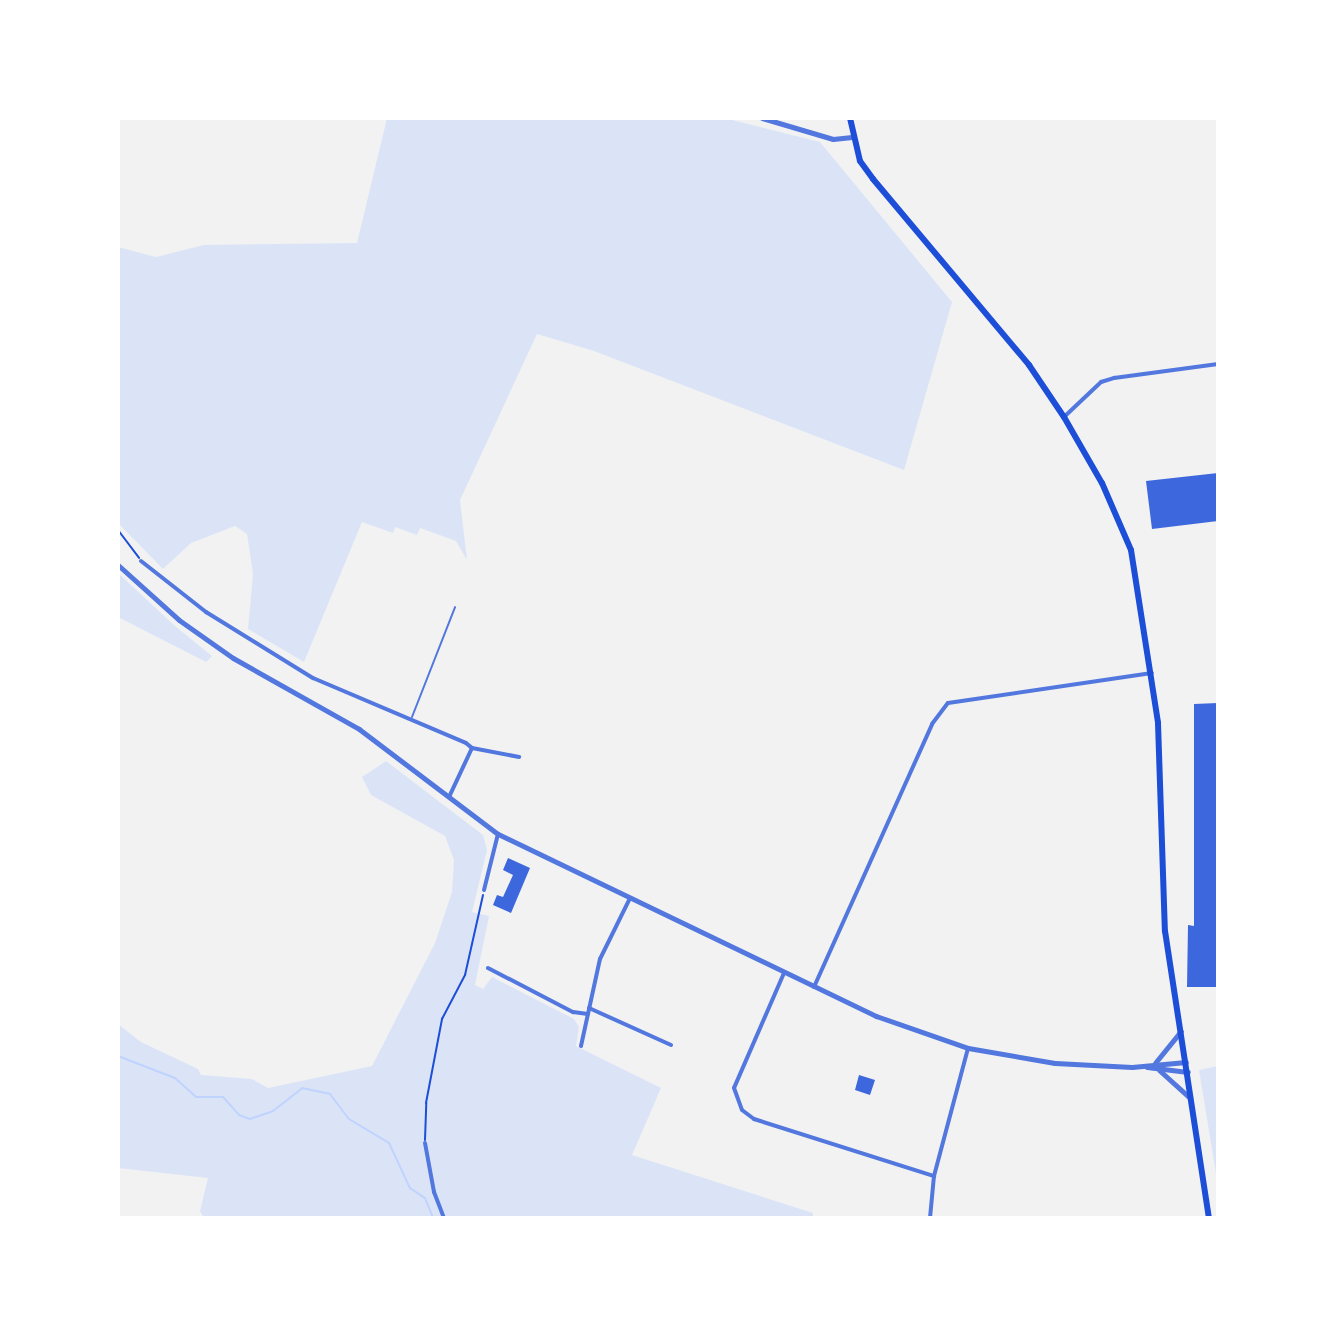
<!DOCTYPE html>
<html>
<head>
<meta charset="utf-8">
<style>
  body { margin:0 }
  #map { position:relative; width:1336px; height:1336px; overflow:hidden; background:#f2f2f2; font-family:Barlow,sans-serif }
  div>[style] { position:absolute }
  .green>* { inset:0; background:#dbe4f7 }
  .stream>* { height:2px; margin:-1px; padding:0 1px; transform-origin:1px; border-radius:1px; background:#bfd3fe }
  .building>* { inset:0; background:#3d67dc }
  .path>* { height:2px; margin:-1px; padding:0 1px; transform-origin:1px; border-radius:1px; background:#1d4ed8 }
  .service>* { height:2px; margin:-1px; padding:0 1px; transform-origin:1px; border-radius:1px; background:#5277de }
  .minor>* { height:4px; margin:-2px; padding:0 2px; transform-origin:2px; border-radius:2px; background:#5277de }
  .tertiary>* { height:5px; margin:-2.5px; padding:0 2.5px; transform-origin:2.5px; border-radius:2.5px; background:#5277de }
  .secondary>* { height:6px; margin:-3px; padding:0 3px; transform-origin:3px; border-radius:3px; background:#1d4ed8 }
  span { translate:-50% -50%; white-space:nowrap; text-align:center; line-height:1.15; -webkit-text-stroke:6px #fff; paint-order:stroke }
  .frame { position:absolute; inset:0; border:120px solid #fff; pointer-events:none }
</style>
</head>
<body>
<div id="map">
  <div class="green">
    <i style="clip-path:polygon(387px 118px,724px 118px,820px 142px,952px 302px,904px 470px,594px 351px,537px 334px,460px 500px,467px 560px,456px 541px,420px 528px,417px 535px,395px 527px,393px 533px,362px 522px,304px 662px,248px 629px,253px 574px,247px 534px,235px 526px,191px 543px,163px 569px,118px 523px,118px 247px,156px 257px,204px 245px,357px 243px)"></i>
    <i style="clip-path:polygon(118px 573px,175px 626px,212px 656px,206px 662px,118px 617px)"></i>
    <i style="clip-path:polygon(386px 761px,483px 835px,487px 850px,472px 912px,489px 916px,475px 985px,483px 989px,492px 977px,574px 1019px,579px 1027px,576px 1046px,661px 1088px,632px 1155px,813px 1213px,813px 1218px,204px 1218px,200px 1211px,208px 1178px,118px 1168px,118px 1024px,141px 1042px,198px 1069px,201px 1075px,252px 1079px,268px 1088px,372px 1066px,435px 943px,452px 892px,454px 860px,445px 836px,371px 795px,362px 777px)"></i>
    <i style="clip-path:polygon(1218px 1066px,1218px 1186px,1199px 1070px)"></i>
  </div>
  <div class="stream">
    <i style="left:118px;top:1056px;width:61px;rotate:21.1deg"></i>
    <i style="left:175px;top:1078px;width:28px;rotate:42deg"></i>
    <i style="left:196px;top:1097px;width:27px"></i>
    <i style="left:223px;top:1097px;width:24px;rotate:48deg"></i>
    <i style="left:239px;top:1115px;width:12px;rotate:20deg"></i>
    <i style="left:250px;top:1119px;width:24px;rotate:-19deg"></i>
    <i style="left:273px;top:1111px;width:37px;rotate:-38deg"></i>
    <i style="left:302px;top:1088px;width:29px;rotate:12deg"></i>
    <i style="left:330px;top:1094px;width:31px;rotate:53deg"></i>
    <i style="left:349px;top:1119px;width:47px;rotate:31deg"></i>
    <i style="left:389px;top:1143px;width:50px;rotate:65deg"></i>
    <i style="left:410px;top:1188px;width:18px;rotate:34deg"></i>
    <i style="left:425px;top:1198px;width:22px;rotate:68deg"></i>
  </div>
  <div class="building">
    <i style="clip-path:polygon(1218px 473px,1218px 521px,1152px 529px,1146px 481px)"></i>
    <i style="clip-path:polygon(1218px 703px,1218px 987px,1187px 987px,1188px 925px,1194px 926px,1194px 704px)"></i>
    <i style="clip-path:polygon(508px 858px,530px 868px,511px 913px,493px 905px,497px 895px,503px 897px,513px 875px,503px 870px)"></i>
    <i style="clip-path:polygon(859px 1075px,875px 1080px,870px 1095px,855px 1090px)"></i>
  </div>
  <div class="path">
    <i style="left:118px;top:530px;width:35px;rotate:53deg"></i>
    <i style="left:425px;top:1140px;width:37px;rotate:-88deg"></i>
    <i style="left:426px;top:1103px;width:86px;rotate:-79.2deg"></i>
    <i style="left:442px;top:1019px;width:50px;rotate:-62.4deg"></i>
    <i style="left:465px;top:975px;width:82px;rotate:-77.3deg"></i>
  </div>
  <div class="service">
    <i style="left:412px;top:717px;width:118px;rotate:-68.6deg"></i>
  </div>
  <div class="minor">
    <i style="left:1064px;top:417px;width:51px;rotate:-43.4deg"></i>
    <i style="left:1101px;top:382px;width:14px;rotate:-17deg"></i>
    <i style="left:1114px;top:378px;width:105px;rotate:-7.7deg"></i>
    <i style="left:141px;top:561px;width:83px;rotate:38.1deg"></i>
    <i style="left:206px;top:612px;width:126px;rotate:31.7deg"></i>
    <i style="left:313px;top:678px;width:166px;rotate:23deg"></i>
    <i style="left:466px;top:743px;width:8px;rotate:40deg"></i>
    <i style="left:472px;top:748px;width:54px;rotate:115.1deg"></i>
    <i style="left:472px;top:748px;width:48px;rotate:10.8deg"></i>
    <i style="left:484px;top:890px;width:58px;rotate:-76deg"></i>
    <i style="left:488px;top:968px;width:96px;rotate:27.4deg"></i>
    <i style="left:573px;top:1012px;width:15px;rotate:8deg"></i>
    <i style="left:784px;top:973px;width:125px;rotate:113.5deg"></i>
    <i style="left:734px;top:1088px;width:23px;rotate:70deg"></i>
    <i style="left:742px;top:1110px;width:15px;rotate:37deg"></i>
    <i style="left:754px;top:1119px;width:189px;rotate:17.6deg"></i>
    <i style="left:814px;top:987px;width:288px;rotate:-65.8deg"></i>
    <i style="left:932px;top:724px;width:26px;rotate:-53deg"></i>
    <i style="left:948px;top:703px;width:206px;rotate:-8.4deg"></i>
    <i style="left:589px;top:1008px;width:90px;rotate:24.3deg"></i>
    <i style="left:581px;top:1046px;width:89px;rotate:-77.7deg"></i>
    <i style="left:600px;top:959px;width:66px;rotate:-63.8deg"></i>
    <i style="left:425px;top:1143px;width:50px;rotate:79.6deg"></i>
    <i style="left:434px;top:1192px;width:28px;rotate:69deg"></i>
    <i style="left:930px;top:1218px;width:42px;rotate:-84.6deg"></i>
    <i style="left:934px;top:1176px;width:132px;rotate:-75.1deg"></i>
  </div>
  <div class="tertiary">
    <i style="left:762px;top:118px;width:74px;rotate:16.5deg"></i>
    <i style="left:833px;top:139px;width:19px;rotate:-6deg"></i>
    <i style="left:118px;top:565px;width:82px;rotate:42deg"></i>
    <i style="left:179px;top:620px;width:66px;rotate:35.1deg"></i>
    <i style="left:233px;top:658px;width:145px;rotate:29.4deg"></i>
    <i style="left:359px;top:729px;width:174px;rotate:37.1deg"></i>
    <i style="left:498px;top:834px;width:420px;rotate:25.7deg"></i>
    <i style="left:876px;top:1016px;width:97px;rotate:19.2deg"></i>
    <i style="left:968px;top:1048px;width:88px;rotate:9.8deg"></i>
    <i style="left:1055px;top:1063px;width:77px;rotate:3deg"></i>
    <i style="left:1132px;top:1067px;width:54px;rotate:-5.3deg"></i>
    <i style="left:1155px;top:1063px;width:41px;rotate:-50.9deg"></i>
    <i style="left:1147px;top:1067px;width:41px;rotate:7deg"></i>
    <i style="left:1159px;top:1070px;width:42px;rotate:42.1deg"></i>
  </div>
  <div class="secondary">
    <i style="left:850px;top:118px;width:44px;rotate:76.9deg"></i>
    <i style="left:860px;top:161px;width:22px;rotate:54deg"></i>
    <i style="left:873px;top:179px;width:243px;rotate:50deg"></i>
    <i style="left:1029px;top:365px;width:63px;rotate:56.1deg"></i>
    <i style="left:1064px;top:417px;width:76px;rotate:60.1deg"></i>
    <i style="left:1102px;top:483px;width:73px;rotate:66.6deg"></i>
    <i style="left:1131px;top:550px;width:175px;rotate:81.1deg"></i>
    <i style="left:1158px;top:723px;width:208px;rotate:88.1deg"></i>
    <i style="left:1165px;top:931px;width:290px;rotate:81.3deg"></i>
  </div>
  <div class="frame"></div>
</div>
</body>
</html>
